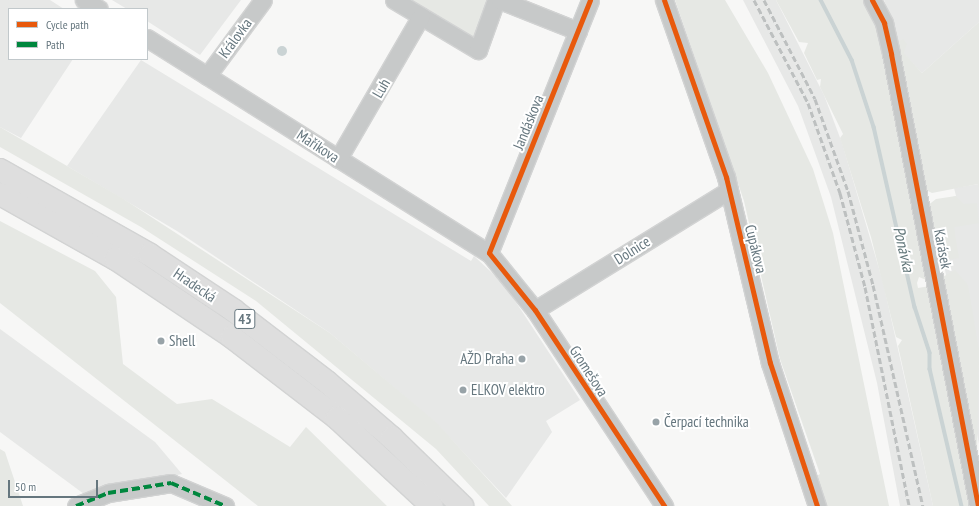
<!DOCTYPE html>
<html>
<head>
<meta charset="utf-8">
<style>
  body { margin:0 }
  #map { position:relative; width:979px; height:506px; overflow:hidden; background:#f7f7f6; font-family:"PT Sans Narrow",sans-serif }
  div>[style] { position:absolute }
  .built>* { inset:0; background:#e7e8e7 }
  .green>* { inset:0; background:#e6e8e4 }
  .water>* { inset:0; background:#cad3d4 }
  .round { border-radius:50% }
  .stream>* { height:3.5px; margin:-1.75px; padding:0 1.75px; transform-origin:1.75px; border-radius:1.75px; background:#cad3d4 }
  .roads { filter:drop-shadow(1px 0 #d2d3d3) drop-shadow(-1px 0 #d2d3d3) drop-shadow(0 1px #d2d3d3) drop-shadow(0 -1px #d2d3d3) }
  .minor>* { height:17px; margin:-8.5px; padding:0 8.5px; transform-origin:8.5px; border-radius:8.5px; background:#c7c9c9 }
  .highway>* { height:22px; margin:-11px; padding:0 11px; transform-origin:11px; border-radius:11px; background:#dedede }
  .rail>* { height:3px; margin-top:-1.5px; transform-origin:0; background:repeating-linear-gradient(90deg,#bdc0c0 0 6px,transparent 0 9px) }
  .quiet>* { height:4px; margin-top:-2px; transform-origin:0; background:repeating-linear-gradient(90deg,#00873e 0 8px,transparent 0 12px) }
  .cycleway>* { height:5px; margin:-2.5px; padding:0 2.5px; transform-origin:2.5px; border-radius:2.5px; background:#e8590c }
  .dots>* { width:11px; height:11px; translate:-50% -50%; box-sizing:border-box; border:2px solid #fff; border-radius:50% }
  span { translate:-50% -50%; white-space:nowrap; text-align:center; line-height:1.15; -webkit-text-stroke:4px #fff; paint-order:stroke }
  .shield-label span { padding:1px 3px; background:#fff; border:1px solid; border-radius:3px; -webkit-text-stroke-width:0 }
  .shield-label { font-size:14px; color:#65767e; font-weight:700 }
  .street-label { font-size:15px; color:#65767e }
  .poi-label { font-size:15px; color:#65767e }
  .left { translate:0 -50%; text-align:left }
  .right { translate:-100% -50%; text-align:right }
  .water-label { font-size:16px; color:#607578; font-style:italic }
  .legend { position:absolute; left:8px; top:8px; width:140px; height:52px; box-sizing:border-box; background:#fff; border:1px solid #c1c8cb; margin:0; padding:5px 7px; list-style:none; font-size:12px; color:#65767e }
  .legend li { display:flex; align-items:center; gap:8px; height:20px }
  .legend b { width:20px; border:1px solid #c1c8cb }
  .scale { position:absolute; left:8px; top:480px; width:90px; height:18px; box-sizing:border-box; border:2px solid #65767e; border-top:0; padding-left:5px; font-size:12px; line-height:14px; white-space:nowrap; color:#65767e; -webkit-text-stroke:3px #fff; paint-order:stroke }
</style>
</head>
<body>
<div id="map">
  <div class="built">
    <i style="clip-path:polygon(0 0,50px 0,64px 9px,9px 9px,9px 59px,73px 59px,21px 138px,0 127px)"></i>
    <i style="clip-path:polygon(112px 0,241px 0,200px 55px,147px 21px,147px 9px,127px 9px)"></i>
    <i style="clip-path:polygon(743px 0,776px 0,824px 95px,842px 143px,883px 282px,933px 506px,900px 506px,877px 383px,831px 197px,798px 106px)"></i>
    <i style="clip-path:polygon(884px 0,979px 0,979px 22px,922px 73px,902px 52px)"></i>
    <i style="clip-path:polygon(141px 60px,471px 261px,474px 256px,504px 284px,580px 400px,546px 421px,552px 432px,506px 498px,436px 423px,330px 333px,177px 231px,67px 166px)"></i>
    <i style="clip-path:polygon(979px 184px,979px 444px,932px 203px,956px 196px,954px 188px)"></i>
    <i style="clip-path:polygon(0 329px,155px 442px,182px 474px,84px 494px,0 432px)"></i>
  </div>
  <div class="green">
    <i style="clip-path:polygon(402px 0,490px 0,476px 36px,472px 38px)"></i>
    <i style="clip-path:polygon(675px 0,725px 0,768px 73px,813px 169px,833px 233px,889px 506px,825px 506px,815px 477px,820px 474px,780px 359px,744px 201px)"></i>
    <i style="clip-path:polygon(776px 0,865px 0,879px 28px,929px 281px,919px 277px,917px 283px,918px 288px,930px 286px,972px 506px,933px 506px,898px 346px,902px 340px,896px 337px,871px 237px,840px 138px,843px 134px,820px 87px,821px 79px,817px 80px,804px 53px,808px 43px,799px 42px)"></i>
    <i style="clip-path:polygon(979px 22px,979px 190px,978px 184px,932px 193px,924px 189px,894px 44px,903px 39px,907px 44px,904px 53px,922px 73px)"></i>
    <i style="clip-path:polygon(0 127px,122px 198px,330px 333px,437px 423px,512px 506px,489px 506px,436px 449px,256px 301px,141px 227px,0 147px)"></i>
    <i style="clip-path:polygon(956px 196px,964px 204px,977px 203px,979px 223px,954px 227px,959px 258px,947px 260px,936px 254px,927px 206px,936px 199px)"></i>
    <i style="clip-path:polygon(0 221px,95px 271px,116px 297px,123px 364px,177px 404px,212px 399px,290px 447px,306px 427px,387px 506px,258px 506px,0 303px)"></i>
    <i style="clip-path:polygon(955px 270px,968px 285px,979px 350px,977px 456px,941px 278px)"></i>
    <i style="clip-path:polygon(0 449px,5px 452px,23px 506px,0 506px)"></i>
  </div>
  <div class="water">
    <i class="round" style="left:277px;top:46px;width:10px;height:10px"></i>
  </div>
  <div class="stream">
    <i style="left:821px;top:0;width:68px;rotate:62.7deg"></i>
    <i style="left:852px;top:60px;width:71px;rotate:71.8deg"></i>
    <i style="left:874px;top:127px;width:185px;rotate:77.2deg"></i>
    <i style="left:915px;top:307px;width:48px;rotate:71.9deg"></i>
    <i style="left:930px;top:353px;width:16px;rotate:90deg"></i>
    <i style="left:930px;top:369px;width:141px;rotate:76.9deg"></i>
  </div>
  <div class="roads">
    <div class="minor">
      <i style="left:84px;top:0;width:17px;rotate:31deg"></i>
      <i style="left:394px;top:0;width:98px;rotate:30.8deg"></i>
      <i style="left:478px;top:50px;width:53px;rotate:-70.2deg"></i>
      <i style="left:500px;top:0;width:84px;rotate:21.7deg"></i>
      <i style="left:664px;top:0;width:188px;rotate:70.7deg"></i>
      <i style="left:726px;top:177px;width:191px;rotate:76.7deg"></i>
      <i style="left:770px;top:363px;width:151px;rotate:71.8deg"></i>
      <i style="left:872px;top:0;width:26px;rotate:62deg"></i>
      <i style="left:884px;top:23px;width:32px;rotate:77deg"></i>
      <i style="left:891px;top:54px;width:460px;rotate:79.1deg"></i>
      <i style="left:147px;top:38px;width:404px;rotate:32.2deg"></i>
      <i style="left:489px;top:253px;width:73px;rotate:51.1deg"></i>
      <i style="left:535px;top:310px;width:235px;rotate:56.6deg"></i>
      <i style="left:207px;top:76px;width:94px;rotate:-53.6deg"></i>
      <i style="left:338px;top:159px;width:165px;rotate:-59.9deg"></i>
      <i style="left:489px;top:253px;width:272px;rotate:-68.2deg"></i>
      <i style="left:535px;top:310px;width:228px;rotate:-31.7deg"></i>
      <i style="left:76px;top:506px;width:35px;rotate:-22deg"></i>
      <i style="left:108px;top:493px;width:64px;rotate:-9deg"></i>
      <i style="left:171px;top:483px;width:59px;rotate:23.1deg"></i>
    </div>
    <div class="highway">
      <i style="left:0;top:170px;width:172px;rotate:29.5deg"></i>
      <i style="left:150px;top:255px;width:100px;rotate:33.5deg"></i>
      <i style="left:233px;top:310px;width:118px;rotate:37.5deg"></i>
      <i style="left:327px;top:382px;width:86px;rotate:40.7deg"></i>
      <i style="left:392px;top:438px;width:98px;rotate:44.2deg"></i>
      <i style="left:0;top:194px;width:133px;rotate:29.3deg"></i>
      <i style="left:116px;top:259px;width:140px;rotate:33.9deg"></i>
      <i style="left:232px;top:337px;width:133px;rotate:37.6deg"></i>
      <i style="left:337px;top:418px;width:129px;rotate:42.8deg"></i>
    </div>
  </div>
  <div class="rail">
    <i style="left:754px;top:0;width:116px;rotate:62.3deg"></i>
    <i style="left:808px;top:103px;width:96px;rotate:70.4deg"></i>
    <i style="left:840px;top:193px;width:97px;rotate:75.1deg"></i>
    <i style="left:865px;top:287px;width:223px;rotate:78.6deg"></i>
    <i style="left:764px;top:0;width:111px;rotate:62.7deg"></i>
    <i style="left:815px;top:99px;width:98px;rotate:70.3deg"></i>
    <i style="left:848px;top:191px;width:97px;rotate:75.1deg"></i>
    <i style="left:873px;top:285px;width:227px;rotate:77.3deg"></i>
  </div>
  <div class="quiet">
    <i style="left:76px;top:506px;width:35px;rotate:-22deg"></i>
    <i style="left:108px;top:493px;width:64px;rotate:-9deg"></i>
    <i style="left:171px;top:483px;width:59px;rotate:23.1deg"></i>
  </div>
  <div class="cycleway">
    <i style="left:590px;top:0;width:272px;rotate:111.8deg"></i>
    <i style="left:489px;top:253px;width:73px;rotate:51.1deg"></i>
    <i style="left:535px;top:310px;width:235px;rotate:56.6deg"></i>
    <i style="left:664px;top:0;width:188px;rotate:70.7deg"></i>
    <i style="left:726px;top:177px;width:191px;rotate:76.7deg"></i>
    <i style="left:770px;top:363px;width:151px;rotate:71.8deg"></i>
    <i style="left:872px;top:0;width:26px;rotate:62deg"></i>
    <i style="left:884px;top:23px;width:32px;rotate:77deg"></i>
    <i style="left:891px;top:54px;width:460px;rotate:79.1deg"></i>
  </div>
  <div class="dots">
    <i style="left:161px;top:341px;background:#98a3a8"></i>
    <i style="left:522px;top:359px;background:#98a3a8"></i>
    <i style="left:463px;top:390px;background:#98a3a8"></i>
    <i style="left:656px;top:422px;background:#98a3a8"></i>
  </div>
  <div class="shield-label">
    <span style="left:245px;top:319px">43</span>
  </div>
  <div class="street-label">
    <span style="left:235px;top:38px;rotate:-54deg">Královka</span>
    <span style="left:381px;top:88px;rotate:-60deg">Luh</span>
    <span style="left:528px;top:122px;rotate:-68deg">Jandáskova</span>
    <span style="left:318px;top:146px;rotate:33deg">Maříkova</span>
    <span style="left:756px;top:249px;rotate:76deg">Cupákova</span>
    <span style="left:943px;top:249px;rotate:79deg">Karásek</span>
    <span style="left:632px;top:250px;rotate:-32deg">Dolnice</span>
    <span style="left:195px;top:285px;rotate:34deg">Hradecká</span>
    <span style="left:589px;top:371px;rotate:57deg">Gromešova</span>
  </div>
  <div class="poi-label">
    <span class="left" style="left:169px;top:341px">Shell</span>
    <span class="right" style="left:514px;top:359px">AŽD Praha</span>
    <span class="left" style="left:471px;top:390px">ELKOV elektro</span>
    <span class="left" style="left:664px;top:422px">Čerpací technika</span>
  </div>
  <div class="water-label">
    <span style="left:904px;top:249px;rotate:77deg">Ponávka</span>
  </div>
  <ul class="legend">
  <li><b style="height:5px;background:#e8590c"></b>Cycle path</li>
  <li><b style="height:5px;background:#00873e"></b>Path</li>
  </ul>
  <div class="scale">50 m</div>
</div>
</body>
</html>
